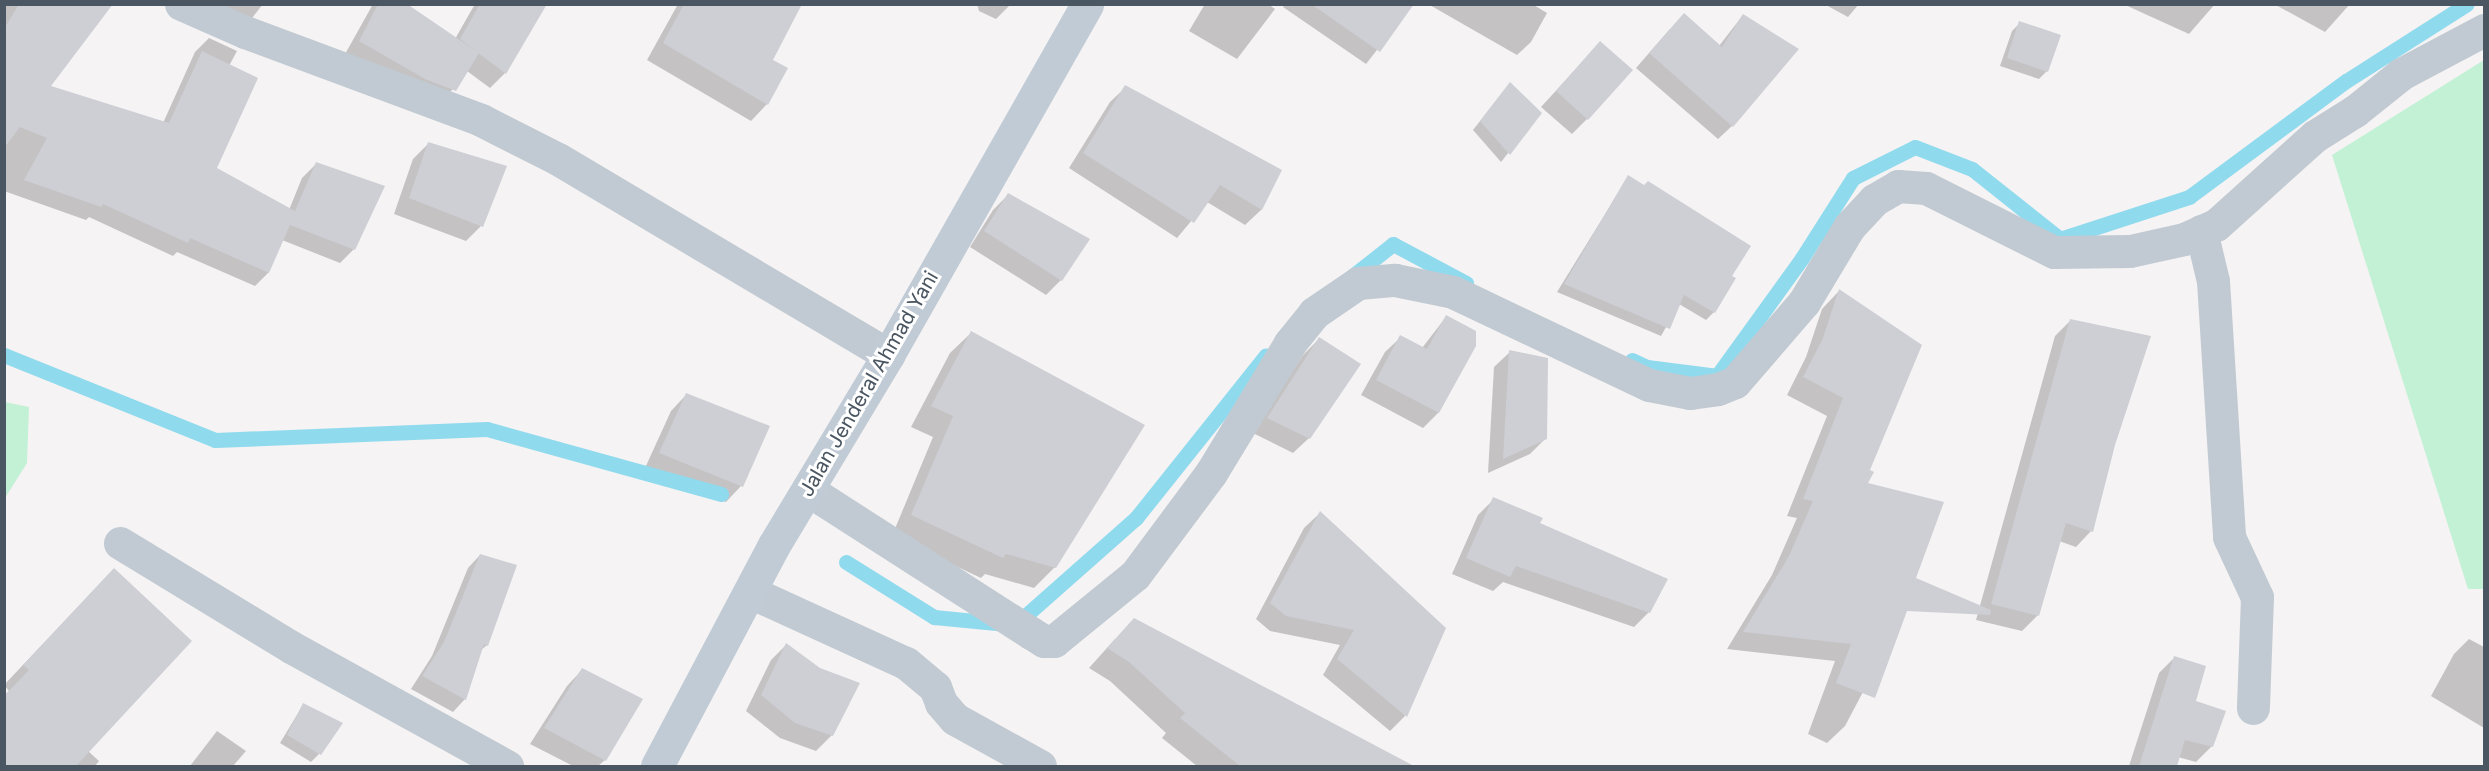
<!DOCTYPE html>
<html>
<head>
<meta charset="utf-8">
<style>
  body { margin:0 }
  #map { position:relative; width:2489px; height:771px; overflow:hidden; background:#f5f3f3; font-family:Inter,sans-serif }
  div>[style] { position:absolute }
  .green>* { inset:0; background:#c3f1d5 }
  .shadow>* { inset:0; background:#0003 }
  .stream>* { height:15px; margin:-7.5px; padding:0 7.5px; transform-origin:7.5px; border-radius:7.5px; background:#90daee }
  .building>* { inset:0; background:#cdcfd5 }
  .street>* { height:33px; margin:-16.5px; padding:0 16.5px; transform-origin:16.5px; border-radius:16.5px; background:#c1cad2 }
  .secondary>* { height:33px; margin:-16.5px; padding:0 16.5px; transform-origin:16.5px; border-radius:16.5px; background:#c1cbd6 }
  span { translate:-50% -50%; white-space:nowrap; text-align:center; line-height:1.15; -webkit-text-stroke:6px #fff; paint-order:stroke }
  .street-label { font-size:20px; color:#4a5661 }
  .frame { position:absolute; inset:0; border:6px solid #4a5661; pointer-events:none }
</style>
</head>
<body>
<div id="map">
  <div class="green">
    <i style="clip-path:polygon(2484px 60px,2484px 589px,2468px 589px,2332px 155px)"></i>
    <i style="clip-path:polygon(5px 402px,29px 407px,27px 463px,5px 498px)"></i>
  </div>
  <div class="shadow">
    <i style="clip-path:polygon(4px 4px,71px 4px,49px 87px,163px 123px,195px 52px,209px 38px,237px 51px,229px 66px,215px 169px,289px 210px,302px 178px,316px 164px,354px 249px,340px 263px,282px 240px,268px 273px,255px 286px,177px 252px,173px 256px,89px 217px,86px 220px,4px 191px)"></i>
    <i style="clip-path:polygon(179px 4px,263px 4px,242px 31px)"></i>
    <i style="clip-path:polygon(373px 4px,405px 4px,455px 39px,475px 4px,545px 4px,505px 73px,490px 88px,467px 71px,440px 105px,344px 56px)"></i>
    <i style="clip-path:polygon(678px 4px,800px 4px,771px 60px,767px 104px,751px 121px,647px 60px)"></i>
    <i style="clip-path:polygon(977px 4px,1011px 4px,996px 19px,979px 11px)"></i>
    <i style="clip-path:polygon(1205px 4px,1268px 4px,1275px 9px,1237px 59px,1189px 31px)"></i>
    <i style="clip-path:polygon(1285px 4px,1413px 4px,1366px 64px,1283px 7px)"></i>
    <i style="clip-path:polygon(1428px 4px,1532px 4px,1547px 13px,1531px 42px,1517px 55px)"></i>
    <i style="clip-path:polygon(1824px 4px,1859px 4px,1848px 17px)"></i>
    <i style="clip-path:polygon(2123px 4px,2215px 4px,2189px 34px)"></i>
    <i style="clip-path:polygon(2274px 4px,2350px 4px,2325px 32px)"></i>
    <i style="clip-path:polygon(1743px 15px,1732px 126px,1718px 139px,1636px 68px,1670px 29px,1719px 46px)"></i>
    <i style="clip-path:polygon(2020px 23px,2047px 71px,2039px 79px,2000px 66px,2012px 31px)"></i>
    <i style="clip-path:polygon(1585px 59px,1587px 119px,1572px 134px,1541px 107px)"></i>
    <i style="clip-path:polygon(1126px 87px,1280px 171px,1261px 210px,1245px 225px,1207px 202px,1177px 238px,1069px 168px,1110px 102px)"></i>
    <i style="clip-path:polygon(1503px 92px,1540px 113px,1501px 162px,1473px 130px)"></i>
    <i style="clip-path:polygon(429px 143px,481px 226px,466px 241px,394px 214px,413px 159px)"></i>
    <i style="clip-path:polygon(1628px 177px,1730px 276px,1714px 312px,1706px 320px,1679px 304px,1661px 336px,1557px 292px)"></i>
    <i style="clip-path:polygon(1008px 195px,1061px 280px,1046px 295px,970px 247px,993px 210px)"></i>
    <i style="clip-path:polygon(1839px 291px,1868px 471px,1866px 484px,1914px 579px,1921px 582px,1845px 726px,1827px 743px,1808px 734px,1835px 661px,1727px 649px,1772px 575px,1797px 518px,1787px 516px,1827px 416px,1787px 395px,1806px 357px,1822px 309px)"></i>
    <i style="clip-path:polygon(1446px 317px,1474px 346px,1438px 413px,1423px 428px,1361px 395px,1385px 352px,1401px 337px,1422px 348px)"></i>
    <i style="clip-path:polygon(2071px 320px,2091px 531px,2076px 547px,2059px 541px,2037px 616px,2022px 631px,1976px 620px,2055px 336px)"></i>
    <i style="clip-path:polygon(971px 333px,1055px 567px,1034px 588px,985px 574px,981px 578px,892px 536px,933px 437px,911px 427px,950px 353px)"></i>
    <i style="clip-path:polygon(1319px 339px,1309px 438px,1293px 453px,1253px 433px,1303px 355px)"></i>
    <i style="clip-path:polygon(1510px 352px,1546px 438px,1530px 454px,1488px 473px,1494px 367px)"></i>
    <i style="clip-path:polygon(686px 395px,741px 486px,726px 502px,645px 468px,671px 411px)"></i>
    <i style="clip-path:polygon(1494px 499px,1538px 524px,1649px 612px,1634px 627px,1503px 582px,1493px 591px,1452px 574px,1478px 515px)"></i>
    <i style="clip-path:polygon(1320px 513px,1405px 716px,1390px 731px,1323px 675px,1340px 645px,1270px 631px,1256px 619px,1304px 528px)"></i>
    <i style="clip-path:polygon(480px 555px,487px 645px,480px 651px,465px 699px,453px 712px,411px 689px,432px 656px,468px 568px)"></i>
    <i style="clip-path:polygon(93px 591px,88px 751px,99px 761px,95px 766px,4px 766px,4px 696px,9px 691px,4px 685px)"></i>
    <i style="clip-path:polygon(1115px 639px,1384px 764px,1391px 766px,1197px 766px,1162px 738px,1166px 733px,1110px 681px,1089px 668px)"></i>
    <i style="clip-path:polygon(2469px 639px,2484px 647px,2484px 728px,2431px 696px,2454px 654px)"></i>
    <i style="clip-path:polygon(786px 645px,832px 735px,816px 751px,780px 738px,746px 711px,771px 660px)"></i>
    <i style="clip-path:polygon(2174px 658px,2212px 746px,2196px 762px,2178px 757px,2176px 766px,2129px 766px,2159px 673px)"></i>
    <i style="clip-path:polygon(582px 670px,605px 760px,598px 766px,573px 766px,530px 744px,567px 686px)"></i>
    <i style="clip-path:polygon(303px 705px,319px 754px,311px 762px,280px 743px)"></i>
    <i style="clip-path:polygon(217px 731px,246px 751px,233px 766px,190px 766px)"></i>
  </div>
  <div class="stream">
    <i style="left:1350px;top:278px;width:55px;rotate:-38.3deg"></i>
    <i style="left:1393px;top:244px;width:83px;rotate:28.1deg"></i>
    <i style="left:4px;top:355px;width:227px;rotate:21.9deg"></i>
    <i style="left:215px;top:440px;width:272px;rotate:-2.3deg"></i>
    <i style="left:487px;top:429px;width:243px;rotate:15.5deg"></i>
    <i style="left:1632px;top:360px;width:17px;rotate:25deg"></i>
    <i style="left:1647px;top:367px;width:71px;rotate:7.3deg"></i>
    <i style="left:1717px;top:376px;width:145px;rotate:-54.2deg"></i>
    <i style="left:1802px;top:258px;width:95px;rotate:-57.5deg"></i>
    <i style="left:1853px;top:178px;width:69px;rotate:-26.6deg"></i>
    <i style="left:1915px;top:147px;width:61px;rotate:21.1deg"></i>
    <i style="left:1972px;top:169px;width:112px;rotate:38.5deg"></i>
    <i style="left:2060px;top:239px;width:136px;rotate:-18deg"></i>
    <i style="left:2189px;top:197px;width:195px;rotate:-36.5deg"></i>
    <i style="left:2346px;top:81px;width:143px;rotate:-32.5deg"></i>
    <i style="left:846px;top:562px;width:104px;rotate:32deg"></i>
    <i style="left:934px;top:617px;width:81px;rotate:5.6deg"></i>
    <i style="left:1015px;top:625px;width:162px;rotate:-41.5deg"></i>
    <i style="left:1136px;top:518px;width:208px;rotate:-51.4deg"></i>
  </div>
  <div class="building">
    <i style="clip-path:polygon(19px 4px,113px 4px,51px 86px,169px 123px,202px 51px,258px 78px,217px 168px,295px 211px,316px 162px,385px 186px,355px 250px,290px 225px,269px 273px,190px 238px,188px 243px,103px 204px,101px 207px,24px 180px,47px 138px,20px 127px,4px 148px,4px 29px)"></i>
    <i style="clip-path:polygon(378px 4px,407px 4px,479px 53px,456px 91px,425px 79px,359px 41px)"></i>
    <i style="clip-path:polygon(480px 4px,547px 4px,506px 74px,460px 39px)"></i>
    <i style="clip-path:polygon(684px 4px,802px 4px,773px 60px,788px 68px,768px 105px,663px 43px)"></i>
    <i style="clip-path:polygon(1311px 4px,1414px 4px,1380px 52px)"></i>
    <i style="clip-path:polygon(1684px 13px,1722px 47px,1743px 14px,1799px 49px,1733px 127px,1649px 53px)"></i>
    <i style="clip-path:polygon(2019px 21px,2061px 35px,2048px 72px,2007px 58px)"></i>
    <i style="clip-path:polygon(1600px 41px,1633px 70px,1588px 120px,1556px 91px)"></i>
    <i style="clip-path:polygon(1510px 82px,1542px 113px,1510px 155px,1480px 121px)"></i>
    <i style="clip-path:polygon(1125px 85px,1282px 170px,1262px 210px,1220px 185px,1194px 223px,1083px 153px)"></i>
    <i style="clip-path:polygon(428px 142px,507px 166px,483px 227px,409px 198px)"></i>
    <i style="clip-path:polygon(1628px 175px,1644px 185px,1648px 181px,1751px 246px,1732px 276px,1736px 278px,1715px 313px,1684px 295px,1670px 329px,1564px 284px)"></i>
    <i style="clip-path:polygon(1008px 193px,1090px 239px,1062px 281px,984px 231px)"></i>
    <i style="clip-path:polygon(1839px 289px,1922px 345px,1870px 470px,1874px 472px,1868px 483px,1944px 502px,1916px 578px,1991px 610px,1990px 615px,1907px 611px,1875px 698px,1836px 683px,1851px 644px,1743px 632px,1789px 556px,1813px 501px,1803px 499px,1843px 398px,1803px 377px,1823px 338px)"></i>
    <i style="clip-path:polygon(1446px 315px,1476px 331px,1476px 346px,1439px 413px,1376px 380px,1400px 335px,1427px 349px)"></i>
    <i style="clip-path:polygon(2070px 319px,2151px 336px,2115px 445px,2093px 532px,2066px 523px,2039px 616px,1991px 604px)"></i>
    <i style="clip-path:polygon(971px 331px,1145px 425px,1056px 568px,1006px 554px,1003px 558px,911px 515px,953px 416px,931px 406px)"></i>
    <i style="clip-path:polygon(1319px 337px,1361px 364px,1310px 439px,1267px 418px)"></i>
    <i style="clip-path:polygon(1509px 350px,1548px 358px,1547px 439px,1503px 459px)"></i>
    <i style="clip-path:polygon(686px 393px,770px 426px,743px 487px,659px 453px)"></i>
    <i style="clip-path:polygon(1493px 497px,1543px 518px,1540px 523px,1668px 579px,1650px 613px,1516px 566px,1510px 577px,1466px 558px)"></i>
    <i style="clip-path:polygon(1320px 511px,1446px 628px,1407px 717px,1337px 659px,1354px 630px,1286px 616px,1270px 603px)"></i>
    <i style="clip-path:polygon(480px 554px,517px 565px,488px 646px,484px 644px,466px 700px,422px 676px,444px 642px)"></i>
    <i style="clip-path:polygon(114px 568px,192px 641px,76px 766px,4px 766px,4px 696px,29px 670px,23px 665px)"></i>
    <i style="clip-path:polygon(1134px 618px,1172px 638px,1414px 766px,1240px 766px,1180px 718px,1185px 713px,1129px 662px,1107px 648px)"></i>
    <i style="clip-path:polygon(786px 643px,820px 668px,860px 683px,833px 736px,795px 723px,761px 695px)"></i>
    <i style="clip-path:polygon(2174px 656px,2206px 666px,2196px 701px,2226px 711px,2213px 747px,2185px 740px,2177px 766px,2139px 766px)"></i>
    <i style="clip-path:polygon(582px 668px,643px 699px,606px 761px,544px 728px)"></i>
    <i style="clip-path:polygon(303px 703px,343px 723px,321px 755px,287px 735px)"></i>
  </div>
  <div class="street">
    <i style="left:181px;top:4px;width:70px;rotate:23.6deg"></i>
    <i style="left:245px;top:32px;width:252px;rotate:20.4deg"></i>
    <i style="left:481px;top:120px;width:86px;rotate:26.9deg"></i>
    <i style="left:558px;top:159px;width:384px;rotate:30.7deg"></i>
    <i style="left:2201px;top:231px;width:51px;rotate:76.5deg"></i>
    <i style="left:2213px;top:281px;width:256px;rotate:86.4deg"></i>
    <i style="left:2229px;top:537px;width:66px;rotate:65deg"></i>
    <i style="left:2257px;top:597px;width:111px;rotate:92.1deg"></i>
    <i style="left:808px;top:490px;width:265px;rotate:32.7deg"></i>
    <i style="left:1031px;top:633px;width:15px;rotate:32deg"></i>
    <i style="left:1044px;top:641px;width:10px"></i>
    <i style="left:1054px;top:641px;width:104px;rotate:-39.2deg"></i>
    <i style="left:1135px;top:575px;width:127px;rotate:-53.3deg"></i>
    <i style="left:1211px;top:473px;width:152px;rotate:-58.7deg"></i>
    <i style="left:1290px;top:343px;width:38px;rotate:-51deg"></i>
    <i style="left:1314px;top:313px;width:53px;rotate:-34.3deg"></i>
    <i style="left:1358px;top:283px;width:37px;rotate:-5deg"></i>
    <i style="left:1395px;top:280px;width:59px;rotate:11.7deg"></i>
    <i style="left:1453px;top:292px;width:217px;rotate:25.4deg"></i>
    <i style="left:1649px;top:385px;width:42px;rotate:11deg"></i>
    <i style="left:1690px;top:393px;width:28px;rotate:-8deg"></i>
    <i style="left:1718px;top:389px;width:18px;rotate:-22deg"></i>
    <i style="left:1735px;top:382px;width:106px;rotate:-49.2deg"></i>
    <i style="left:1804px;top:302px;width:87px;rotate:-59deg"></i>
    <i style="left:1849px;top:227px;width:37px;rotate:-47deg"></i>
    <i style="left:1874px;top:200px;width:28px;rotate:-30deg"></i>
    <i style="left:1898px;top:186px;width:28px;rotate:4deg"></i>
    <i style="left:1926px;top:188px;width:143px;rotate:26.6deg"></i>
    <i style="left:2054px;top:252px;width:76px;rotate:-0.8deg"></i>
    <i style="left:2130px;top:251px;width:55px;rotate:-12.5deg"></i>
    <i style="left:2184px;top:239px;width:35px;rotate:-24deg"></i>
    <i style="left:2216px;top:225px;width:133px;rotate:-42deg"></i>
    <i style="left:2315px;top:136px;width:47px;rotate:-32deg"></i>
    <i style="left:2355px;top:111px;width:59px;rotate:-38.8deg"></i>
    <i style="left:2401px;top:74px;width:94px;rotate:-27.9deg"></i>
    <i style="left:120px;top:543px;width:200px;rotate:31.3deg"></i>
    <i style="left:291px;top:647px;width:247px;rotate:28.9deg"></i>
    <i style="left:750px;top:592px;width:171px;rotate:24.5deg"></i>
    <i style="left:906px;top:663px;width:38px;rotate:40deg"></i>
    <i style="left:935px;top:687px;width:17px;rotate:69deg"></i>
    <i style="left:941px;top:703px;width:21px;rotate:49deg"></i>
    <i style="left:955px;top:719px;width:97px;rotate:28.9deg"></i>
  </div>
  <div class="secondary">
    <i style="left:657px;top:766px;width:250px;rotate:-62.1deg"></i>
    <i style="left:774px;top:545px;width:222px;rotate:-59deg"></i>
    <i style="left:888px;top:355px;width:403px;rotate:-60.4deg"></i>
  </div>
  <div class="street-label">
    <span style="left:869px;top:384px;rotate:-60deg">Jalan Jenderal Ahmad Yani</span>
  </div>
  <div class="frame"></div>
</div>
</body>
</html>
